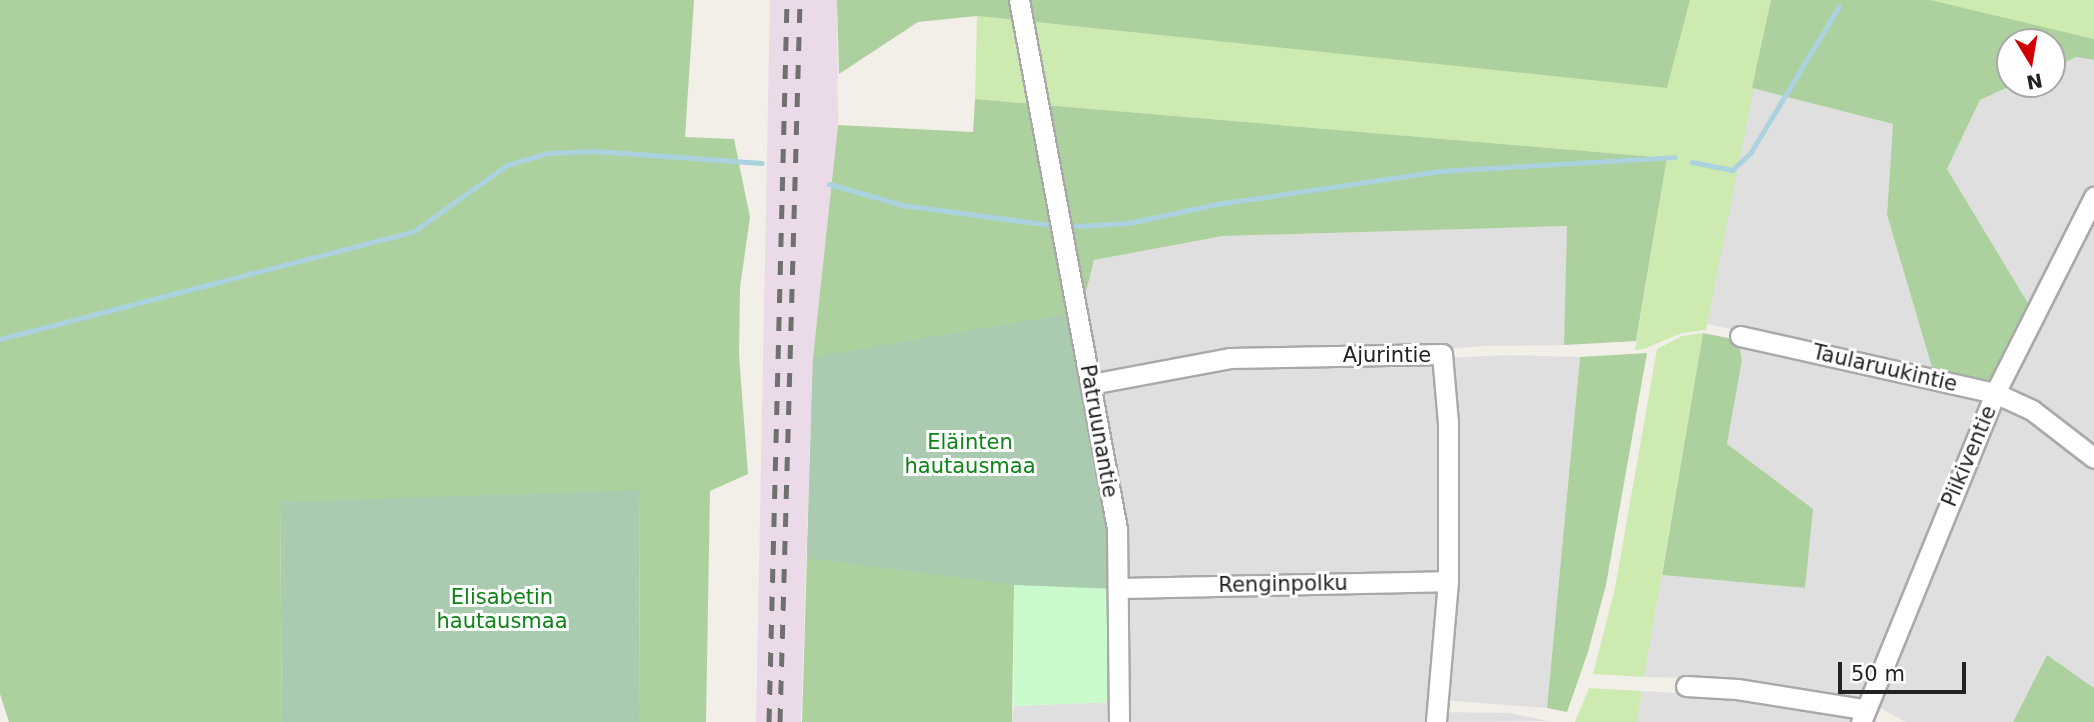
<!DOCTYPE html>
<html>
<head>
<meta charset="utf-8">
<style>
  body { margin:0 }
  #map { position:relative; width:2094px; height:722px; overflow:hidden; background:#f2efe9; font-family:"DejaVu Sans",sans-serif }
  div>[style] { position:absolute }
  .residential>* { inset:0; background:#e0dfdf }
  .industrial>* { inset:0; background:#ebdbe8 }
  .grass>* { inset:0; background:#cdebb0 }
  .forest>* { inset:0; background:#add19e }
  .cemetery>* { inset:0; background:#aacbaf }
  .park>* { inset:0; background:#c8facc }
  .stream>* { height:5px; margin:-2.5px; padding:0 2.5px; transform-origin:2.5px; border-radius:2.5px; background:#aad3df }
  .roads { filter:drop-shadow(2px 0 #a9a9a9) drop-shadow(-2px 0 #a9a9a9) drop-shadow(0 2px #a9a9a9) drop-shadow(0 -2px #a9a9a9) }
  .minor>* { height:19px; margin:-9.5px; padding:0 9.5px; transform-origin:9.5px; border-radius:9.5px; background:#fff }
  .rail>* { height:5px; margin-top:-2.5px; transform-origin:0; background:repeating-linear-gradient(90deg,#707070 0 14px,transparent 0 28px) }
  span { translate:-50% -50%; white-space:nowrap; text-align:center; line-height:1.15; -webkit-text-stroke:6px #fff; paint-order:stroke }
  .street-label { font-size:21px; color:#222 }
  .park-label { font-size:21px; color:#0c8416 }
  .north { position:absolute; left:1996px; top:28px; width:70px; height:70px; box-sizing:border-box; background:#fff; border:2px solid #a7a7a7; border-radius:50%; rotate:169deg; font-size:19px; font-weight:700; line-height:28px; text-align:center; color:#222 }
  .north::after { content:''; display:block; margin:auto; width:24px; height:32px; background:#d40000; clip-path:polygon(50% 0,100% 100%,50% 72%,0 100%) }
  .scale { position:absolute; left:1838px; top:662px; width:128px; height:32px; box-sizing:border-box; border:4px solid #222; border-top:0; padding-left:9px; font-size:21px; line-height:24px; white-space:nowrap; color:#222; -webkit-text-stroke:5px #fff; paint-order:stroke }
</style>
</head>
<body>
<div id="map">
  <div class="residential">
    <i style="clip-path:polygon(2078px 57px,2094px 60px,2094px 186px,2028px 303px,1947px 169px,1980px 100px,2015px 84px,2052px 84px,2052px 68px)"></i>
    <i style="clip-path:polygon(1752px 88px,1893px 124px,1887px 216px,1933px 371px,1707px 324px)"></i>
    <i style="clip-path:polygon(2094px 213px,2094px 447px,2033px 401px,2004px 388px)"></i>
    <i style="clip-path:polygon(1568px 226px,1564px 345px,1482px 346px,1094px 378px,1081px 312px,1094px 260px,1223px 236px)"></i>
    <i style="clip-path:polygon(1738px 340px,1985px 398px,1859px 701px,1685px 678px,1644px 677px,1661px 575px,1805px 588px,1812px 509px,1727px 444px,1742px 360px)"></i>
    <i style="clip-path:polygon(1506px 355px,1580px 357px,1547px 708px,1443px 700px,1448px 358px)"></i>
    <i style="clip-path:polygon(1438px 360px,1442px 575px,1124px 582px,1096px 388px,1232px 362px)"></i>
    <i style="clip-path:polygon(1999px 404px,2071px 447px,2094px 471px,2094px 688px,2047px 655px,2013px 722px,1905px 722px,1874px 704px)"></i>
    <i style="clip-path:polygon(1443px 586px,1430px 722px,1124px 722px,1125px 594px)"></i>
    <i style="clip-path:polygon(1642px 691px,1736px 696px,1852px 716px,1851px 722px,1637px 722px)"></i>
    <i style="clip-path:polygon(1112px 702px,1112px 722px,1012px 722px,1014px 706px)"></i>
    <i style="clip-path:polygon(1442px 712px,1509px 713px,1549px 721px,1441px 722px)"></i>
  </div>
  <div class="industrial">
    <i style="clip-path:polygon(770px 0,837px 0,838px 125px,813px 357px,801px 722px,756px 722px)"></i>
  </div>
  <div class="grass">
    <i style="clip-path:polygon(1690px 0,1771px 0,1706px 330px,1682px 333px,1644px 349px,1635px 350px,1667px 158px,975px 99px,977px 16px,1667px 87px)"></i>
    <i style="clip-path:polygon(1930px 0,2094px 0,2094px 39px,1929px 2px)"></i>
    <i style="clip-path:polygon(1703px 333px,1644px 677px,1593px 674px,1615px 588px,1657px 349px,1682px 336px)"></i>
    <i style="clip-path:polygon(1589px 688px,1642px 691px,1637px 722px,1575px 722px)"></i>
  </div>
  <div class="forest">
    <i style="clip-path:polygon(0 0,694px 0,685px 137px,734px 139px,750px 217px,740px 288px,739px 355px,748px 474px,710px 491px,706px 722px,640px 722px,639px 491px,280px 503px,282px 722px,9px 722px,0 694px)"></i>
    <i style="clip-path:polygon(837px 0,1690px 0,1667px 88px,977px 16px,918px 22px,839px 74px)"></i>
    <i style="clip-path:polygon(1771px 0,1930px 0,2094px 39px,2094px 60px,2077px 57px,2052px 68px,2052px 42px,2010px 42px,2010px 84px,2015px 84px,1980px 100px,1947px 169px,2028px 303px,1990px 385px,1933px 371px,1887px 215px,1893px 124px,1752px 88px)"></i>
    <i style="clip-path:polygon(975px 99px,1667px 158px,1636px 341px,1564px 345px,1567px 226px,1223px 236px,1094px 260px,1081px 312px,1113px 589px,1014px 586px,1012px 722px,802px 722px,813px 357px,838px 125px,973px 132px)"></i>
    <i style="clip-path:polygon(1703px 333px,1738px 340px,1742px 360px,1727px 444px,1813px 509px,1805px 588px,1662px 575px)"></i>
    <i style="clip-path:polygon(1647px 353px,1606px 585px,1588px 652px,1567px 712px,1547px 708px,1580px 357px)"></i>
    <i style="clip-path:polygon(2047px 655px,2094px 688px,2094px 722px,2013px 722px)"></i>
  </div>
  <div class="cemetery">
    <i style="clip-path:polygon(1072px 313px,1110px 529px,1113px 589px,1014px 585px,807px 558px,813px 357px)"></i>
    <i style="clip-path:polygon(639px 490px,640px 722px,282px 722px,280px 502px)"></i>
  </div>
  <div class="park">
    <i style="clip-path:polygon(1014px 585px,1113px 589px,1112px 702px,1014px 706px)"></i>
  </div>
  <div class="stream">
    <i style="left:1692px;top:162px;width:41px;rotate:11.3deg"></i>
    <i style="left:1732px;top:170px;width:26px;rotate:-43deg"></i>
    <i style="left:1751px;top:152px;width:170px;rotate:-58.9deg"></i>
    <i style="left:829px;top:184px;width:76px;rotate:16deg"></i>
    <i style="left:902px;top:205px;width:148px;rotate:7.7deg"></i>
    <i style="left:1076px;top:226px;width:53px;rotate:-3.2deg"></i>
    <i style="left:1129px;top:223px;width:90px;rotate:-12.2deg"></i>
    <i style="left:1217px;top:204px;width:226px;rotate:-8.4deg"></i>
    <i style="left:1441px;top:171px;width:234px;rotate:-3.4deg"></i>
    <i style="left:0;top:339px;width:428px;rotate:-14.6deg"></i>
    <i style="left:414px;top:231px;width:114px;rotate:-35.4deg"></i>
    <i style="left:507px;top:165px;width:43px;rotate:-16.3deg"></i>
    <i style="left:548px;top:153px;width:47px;rotate:-2.4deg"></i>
    <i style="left:595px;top:151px;width:167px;rotate:4.1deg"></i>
  </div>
  <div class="roads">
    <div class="minor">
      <i style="left:1019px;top:0;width:538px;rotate:79.5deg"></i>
      <i style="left:1117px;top:529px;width:193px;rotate:89.4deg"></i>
      <i style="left:1740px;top:336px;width:261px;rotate:12.6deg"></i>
      <i style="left:1995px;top:393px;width:41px;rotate:24.7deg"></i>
      <i style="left:2032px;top:410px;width:78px;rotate:37.7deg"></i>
      <i style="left:1091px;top:384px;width:141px;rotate:-10.6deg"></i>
      <i style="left:1230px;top:358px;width:212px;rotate:-1.1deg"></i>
      <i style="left:1442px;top:354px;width:68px;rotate:85deg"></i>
      <i style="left:1448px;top:422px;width:159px;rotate:90deg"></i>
      <i style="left:1448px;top:581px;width:142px;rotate:94.9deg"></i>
      <i style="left:1119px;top:588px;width:329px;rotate:-1.2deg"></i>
      <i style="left:1686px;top:686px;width:51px;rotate:3.4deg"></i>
      <i style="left:1737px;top:689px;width:128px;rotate:9deg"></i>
      <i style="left:1861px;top:722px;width:355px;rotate:-67.8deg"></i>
      <i style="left:1995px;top:393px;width:220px;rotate:-63.2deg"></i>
    </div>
  </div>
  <div class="rail">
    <i style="left:769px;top:722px;width:722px;rotate:-88.57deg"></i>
    <i style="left:780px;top:722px;width:722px;rotate:-88.41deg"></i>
  </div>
  <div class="street-label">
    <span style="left:1387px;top:355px">Ajurintie</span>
    <span style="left:1885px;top:368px;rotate:13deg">Taularuukintie</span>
    <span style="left:1099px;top:431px;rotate:80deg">Patruunantie</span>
    <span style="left:1969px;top:456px;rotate:-67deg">Piikiventie</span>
    <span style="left:1283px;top:584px;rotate:-1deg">Renginpolku</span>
  </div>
  <div class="park-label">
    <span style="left:970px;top:454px">Eläinten<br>hautausmaa</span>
    <span style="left:502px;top:609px">Elisabetin<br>hautausmaa</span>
  </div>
  <div class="north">N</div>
  <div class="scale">50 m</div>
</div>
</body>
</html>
